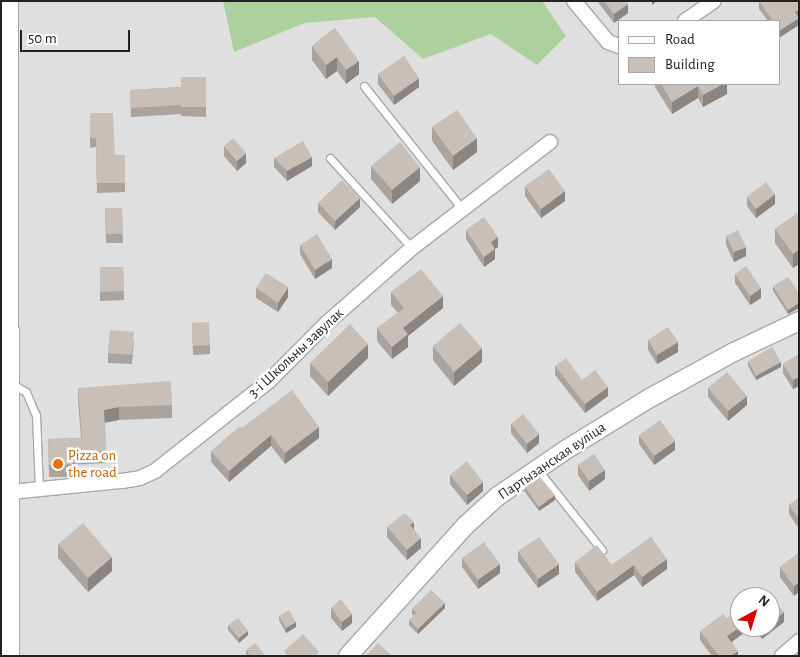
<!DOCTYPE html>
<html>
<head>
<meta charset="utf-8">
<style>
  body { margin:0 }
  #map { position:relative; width:800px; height:657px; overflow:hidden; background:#f2efe9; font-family:"Alegreya Sans",sans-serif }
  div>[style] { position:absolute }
  .residential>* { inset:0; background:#e0dfdf }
  .forest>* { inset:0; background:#add19e }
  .roads { filter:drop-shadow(1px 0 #a9a9a9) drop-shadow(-1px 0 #a9a9a9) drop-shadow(0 1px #a9a9a9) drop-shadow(0 -1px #a9a9a9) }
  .service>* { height:7px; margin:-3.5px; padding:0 3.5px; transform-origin:3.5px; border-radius:3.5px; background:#fff }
  .minor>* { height:14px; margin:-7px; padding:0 7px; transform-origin:7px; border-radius:7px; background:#fff }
  .tertiary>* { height:18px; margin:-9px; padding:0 9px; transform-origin:9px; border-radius:9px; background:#fff }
  .wall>* { inset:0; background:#aba49e }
  .shaded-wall>* { inset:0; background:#8b8681 }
  .building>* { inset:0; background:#c7bfb8 }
  .dots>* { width:14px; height:14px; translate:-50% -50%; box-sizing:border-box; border:2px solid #fff; border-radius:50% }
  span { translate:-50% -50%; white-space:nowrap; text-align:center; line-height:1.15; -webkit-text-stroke:5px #fff; paint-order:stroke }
  .street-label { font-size:15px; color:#222 }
  .food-label { font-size:15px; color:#c56008 }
  .left { translate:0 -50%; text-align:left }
  .frame { position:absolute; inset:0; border:2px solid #222; pointer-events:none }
  .legend { position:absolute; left:618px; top:20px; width:162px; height:65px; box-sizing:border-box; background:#fff; border:1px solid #a7a7a7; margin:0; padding:6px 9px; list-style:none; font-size:15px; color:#222 }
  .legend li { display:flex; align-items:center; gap:10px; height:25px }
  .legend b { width:25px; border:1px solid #a7a7a7 }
  .north { position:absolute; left:730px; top:587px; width:50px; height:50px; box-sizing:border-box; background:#fff; border:1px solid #a7a7a7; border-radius:50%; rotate:39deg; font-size:14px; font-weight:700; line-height:20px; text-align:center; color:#222 }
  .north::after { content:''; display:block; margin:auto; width:18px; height:22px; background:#d40000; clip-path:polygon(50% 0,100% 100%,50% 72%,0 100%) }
  .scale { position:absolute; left:20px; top:30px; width:110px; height:22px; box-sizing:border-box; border:2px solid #222; border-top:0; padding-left:6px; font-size:15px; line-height:18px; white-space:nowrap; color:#222; -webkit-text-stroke:4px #fff; paint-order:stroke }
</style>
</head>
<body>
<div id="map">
  <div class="residential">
    <i style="clip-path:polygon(evenodd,1px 1px,799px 1px,799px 656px,1px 656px,1px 1px,619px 21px,779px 21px,779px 84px,619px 84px,619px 21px,1px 1px,740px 597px,770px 597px,770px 627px,740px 627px,740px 597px)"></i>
  </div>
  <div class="forest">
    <i style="clip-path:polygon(223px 1px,542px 1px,566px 36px,537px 65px,491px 34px,423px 59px,375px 17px,305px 23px,234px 52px)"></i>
  </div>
  <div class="roads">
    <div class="service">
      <i style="left:364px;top:86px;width:159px;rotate:51.4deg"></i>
      <i style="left:330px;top:158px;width:122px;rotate:47.7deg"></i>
      <i style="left:11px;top:383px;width:17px;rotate:31deg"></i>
      <i style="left:26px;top:392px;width:25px;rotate:67deg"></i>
      <i style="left:36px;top:415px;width:74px;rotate:87.7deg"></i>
      <i style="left:537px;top:469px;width:104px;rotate:51.3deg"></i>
    </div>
    <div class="minor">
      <i style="left:574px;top:1px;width:53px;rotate:50.3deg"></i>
      <i style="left:608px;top:42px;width:12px;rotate:20deg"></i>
      <i style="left:685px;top:21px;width:35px;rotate:-35deg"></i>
      <i style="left:11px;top:492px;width:112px;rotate:-5.7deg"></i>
      <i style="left:122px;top:481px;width:18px;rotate:-9deg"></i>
      <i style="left:140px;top:478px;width:17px;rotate:-25deg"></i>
      <i style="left:155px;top:471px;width:145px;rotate:-38.3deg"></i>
      <i style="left:269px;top:381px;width:83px;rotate:-45deg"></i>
      <i style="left:328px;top:322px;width:112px;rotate:-41.4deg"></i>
      <i style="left:412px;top:248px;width:174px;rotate:-37.5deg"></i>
      <i style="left:782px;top:656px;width:23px;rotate:-41deg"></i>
    </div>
    <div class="tertiary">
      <i style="left:9px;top:1px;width:655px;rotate:89.91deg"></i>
      <i style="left:348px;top:656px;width:175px;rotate:-48deg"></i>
      <i style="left:465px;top:526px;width:45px;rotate:-42.3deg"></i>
      <i style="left:498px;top:496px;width:83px;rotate:-34.3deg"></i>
      <i style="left:567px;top:449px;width:95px;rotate:-31.7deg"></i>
      <i style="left:648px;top:399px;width:98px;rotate:-28.7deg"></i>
      <i style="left:734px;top:352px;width:72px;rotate:-25.5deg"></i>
    </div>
  </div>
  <div class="wall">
    <i style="clip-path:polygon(597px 1px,626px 1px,628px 13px,614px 23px)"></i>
    <i style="clip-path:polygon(759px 1px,799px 1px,799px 17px,779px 38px,779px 21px,768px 21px,759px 9px)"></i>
    <i style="clip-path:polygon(335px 28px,359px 74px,346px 84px,337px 71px,326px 79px,312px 60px,312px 46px)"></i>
    <i style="clip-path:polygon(378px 74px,419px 87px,394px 105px,378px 84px)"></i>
    <i style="clip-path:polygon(206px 77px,206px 117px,181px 116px,181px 114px,131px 117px,130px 90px,181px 87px)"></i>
    <i style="clip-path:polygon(655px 84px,727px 84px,727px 94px,703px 107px,698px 98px,672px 114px,655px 87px)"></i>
    <i style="clip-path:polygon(90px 113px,115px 155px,125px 155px,125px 192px,97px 193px,96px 147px,90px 148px)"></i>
    <i style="clip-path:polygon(432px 127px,477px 152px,453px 170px,432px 141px)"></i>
    <i style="clip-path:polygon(224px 146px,246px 163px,237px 171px,224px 156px)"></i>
    <i style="clip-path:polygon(274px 158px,312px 166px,287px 181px,274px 167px)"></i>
    <i style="clip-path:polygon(371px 166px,420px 181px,392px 204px,371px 179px)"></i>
    <i style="clip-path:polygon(525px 186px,565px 201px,541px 218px,525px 196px)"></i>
    <i style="clip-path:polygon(747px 197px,775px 204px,756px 218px,747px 206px)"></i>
    <i style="clip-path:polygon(318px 203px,360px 207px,335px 230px,318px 212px)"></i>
    <i style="clip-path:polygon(105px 208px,122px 208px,123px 243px,106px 243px)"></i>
    <i style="clip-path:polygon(799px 212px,799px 264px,793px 268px,775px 243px,775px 229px)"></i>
    <i style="clip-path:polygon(466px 230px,498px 247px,495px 249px,495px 259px,484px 267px,466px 239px)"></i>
    <i style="clip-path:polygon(726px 236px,746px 256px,734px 262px,726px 245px)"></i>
    <i style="clip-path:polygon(300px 245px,332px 268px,315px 279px,300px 254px)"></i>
    <i style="clip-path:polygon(100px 267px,123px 267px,124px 300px,100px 301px)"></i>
    <i style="clip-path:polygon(735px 274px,761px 298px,750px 305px,735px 283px)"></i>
    <i style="clip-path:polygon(773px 286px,799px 293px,799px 308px,788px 314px,773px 291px)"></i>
    <i style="clip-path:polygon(256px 288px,288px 297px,278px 312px,256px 298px)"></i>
    <i style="clip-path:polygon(391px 292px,443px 308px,408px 336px,408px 347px,392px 359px,377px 341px,377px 328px,398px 313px,391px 305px)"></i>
    <i style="clip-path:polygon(192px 323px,210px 345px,210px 354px,193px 355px)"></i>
    <i style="clip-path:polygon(648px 340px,678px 352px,657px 364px,648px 350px)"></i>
    <i style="clip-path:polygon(134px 341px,132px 364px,108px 363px,108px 353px)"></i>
    <i style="clip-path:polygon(433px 346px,482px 362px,454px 386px,433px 360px)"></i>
    <i style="clip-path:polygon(799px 354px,799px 386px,793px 389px,783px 373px,783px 364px)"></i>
    <i style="clip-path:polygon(368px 358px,328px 396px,310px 376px,310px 363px)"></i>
    <i style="clip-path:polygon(748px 361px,781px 367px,756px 380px,748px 366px)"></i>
    <i style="clip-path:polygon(555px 366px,582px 380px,608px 396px,585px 413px,555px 375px)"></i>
    <i style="clip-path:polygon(78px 388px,172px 405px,172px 418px,119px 420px,105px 422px,106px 463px,72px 465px,72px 477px,49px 477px,48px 439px,81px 438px,78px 400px)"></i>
    <i style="clip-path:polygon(708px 388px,747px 405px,728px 421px,708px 397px)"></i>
    <i style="clip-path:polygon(511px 424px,539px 443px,527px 453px,511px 433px)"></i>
    <i style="clip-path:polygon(242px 428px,319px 438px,285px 464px,271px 446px,229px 482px,211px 462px,211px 451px)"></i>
    <i style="clip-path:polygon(639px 435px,675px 450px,654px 465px,639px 444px)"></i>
    <i style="clip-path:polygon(578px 465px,605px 479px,589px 491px,578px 475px)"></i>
    <i style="clip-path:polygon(450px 475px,483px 491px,467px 505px,450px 484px)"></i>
    <i style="clip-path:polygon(525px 487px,555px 500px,539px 511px,525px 492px)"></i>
    <i style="clip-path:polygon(799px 498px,799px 529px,789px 514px,789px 505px)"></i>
    <i style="clip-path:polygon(387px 527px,414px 529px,421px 548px,407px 560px,387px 537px)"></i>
    <i style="clip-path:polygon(651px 537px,667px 569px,642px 587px,634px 575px,597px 601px,575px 572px,575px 562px,612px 565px)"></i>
    <i style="clip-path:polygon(58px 544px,112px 571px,88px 592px,58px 558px)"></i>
    <i style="clip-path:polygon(518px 551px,559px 574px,538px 588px,518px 561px)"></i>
    <i style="clip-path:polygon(799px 553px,794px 596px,780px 577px,780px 567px)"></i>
    <i style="clip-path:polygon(462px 558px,500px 573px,478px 589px,462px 567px)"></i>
    <i style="clip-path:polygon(331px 608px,352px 623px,342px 631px,331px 618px)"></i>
    <i style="clip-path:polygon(445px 608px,418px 634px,409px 625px,409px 620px,414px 616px,412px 614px,412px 609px)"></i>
    <i style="clip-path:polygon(279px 616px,296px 627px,286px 633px,279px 620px)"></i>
    <i style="clip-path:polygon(727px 618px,740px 627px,752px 627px,732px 642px,738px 656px,712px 656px,700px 640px,700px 631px)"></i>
    <i style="clip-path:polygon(784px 622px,762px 639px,752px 627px,770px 627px)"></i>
    <i style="clip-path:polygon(228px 625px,248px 635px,239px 643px,228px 630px)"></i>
    <i style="clip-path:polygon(246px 650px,265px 656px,247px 656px,246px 654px)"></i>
  </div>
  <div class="shaded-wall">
    <i style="clip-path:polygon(652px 1px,657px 1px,652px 5px)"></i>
    <i style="clip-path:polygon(628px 4px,628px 13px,614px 23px,614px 14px)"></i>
    <i style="clip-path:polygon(799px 10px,799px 17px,795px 19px,795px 12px)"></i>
    <i style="clip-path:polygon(799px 18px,799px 25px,779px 38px,779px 31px)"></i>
    <i style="clip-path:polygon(337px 57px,337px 71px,326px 79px,326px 65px)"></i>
    <i style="clip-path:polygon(359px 61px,359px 74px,346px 84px,346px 70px)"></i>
    <i style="clip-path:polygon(419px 78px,419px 87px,394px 105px,394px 96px)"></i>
    <i style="clip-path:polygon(723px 84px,727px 84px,727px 94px,703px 107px,703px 95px)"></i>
    <i style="clip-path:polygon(698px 86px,698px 98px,672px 114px,672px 102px)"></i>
    <i style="clip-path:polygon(477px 138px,477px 152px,453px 170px,453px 156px)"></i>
    <i style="clip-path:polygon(246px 153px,246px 163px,237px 171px,237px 161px)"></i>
    <i style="clip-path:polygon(312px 157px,312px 166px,287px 181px,287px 171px)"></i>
    <i style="clip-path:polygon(420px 167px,420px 181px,392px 204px,392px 190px)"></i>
    <i style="clip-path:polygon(565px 191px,565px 201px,541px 218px,541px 209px)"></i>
    <i style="clip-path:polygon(775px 194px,775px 204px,756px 218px,756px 209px)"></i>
    <i style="clip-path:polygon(360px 198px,360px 207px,335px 230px,335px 221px)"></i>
    <i style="clip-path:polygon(498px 237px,498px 247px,491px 252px,491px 242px)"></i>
    <i style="clip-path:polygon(746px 247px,746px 256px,734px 262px,734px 252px)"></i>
    <i style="clip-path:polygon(495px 249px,495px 259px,484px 267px,484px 257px)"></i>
    <i style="clip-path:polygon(799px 250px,799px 264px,793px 268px,793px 254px)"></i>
    <i style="clip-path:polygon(332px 259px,332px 268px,315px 279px,315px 270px)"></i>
    <i style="clip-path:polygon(288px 287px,288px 297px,278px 312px,278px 303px)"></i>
    <i style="clip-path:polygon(761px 288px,761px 298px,750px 305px,750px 296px)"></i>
    <i style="clip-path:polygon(443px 296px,443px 308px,408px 336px,408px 347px,392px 359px,392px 347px,403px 328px)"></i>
    <i style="clip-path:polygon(799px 303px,799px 308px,788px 314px,788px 310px)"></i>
    <i style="clip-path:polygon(678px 342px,678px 352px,657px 364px,657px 355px)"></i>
    <i style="clip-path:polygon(368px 344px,368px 358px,328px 396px,328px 382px)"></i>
    <i style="clip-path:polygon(482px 348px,482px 362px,454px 386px,454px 372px)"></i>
    <i style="clip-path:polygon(781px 362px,781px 367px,756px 380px,756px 376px)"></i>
    <i style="clip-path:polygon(799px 377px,799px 386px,793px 389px,793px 380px)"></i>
    <i style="clip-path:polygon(608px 387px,608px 396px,585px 413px,585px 404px)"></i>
    <i style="clip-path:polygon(747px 396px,747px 405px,728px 421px,728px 411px)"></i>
    <i style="clip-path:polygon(119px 407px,119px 420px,104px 423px,104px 410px)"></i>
    <i style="clip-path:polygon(319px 427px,319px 438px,285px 464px,285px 453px)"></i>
    <i style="clip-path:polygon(539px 434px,539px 443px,527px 453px,527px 444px)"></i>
    <i style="clip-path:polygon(271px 435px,271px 446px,229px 482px,229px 471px)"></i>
    <i style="clip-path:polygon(675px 441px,675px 450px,654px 465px,654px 456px)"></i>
    <i style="clip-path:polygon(605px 470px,605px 479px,589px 491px,589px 481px)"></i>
    <i style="clip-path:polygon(483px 482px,483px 491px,467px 505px,467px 495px)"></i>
    <i style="clip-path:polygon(555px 495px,555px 500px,539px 511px,539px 507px)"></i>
    <i style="clip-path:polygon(414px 522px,414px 532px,410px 525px)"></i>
    <i style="clip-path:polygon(421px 538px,421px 548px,407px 560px,407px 550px)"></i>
    <i style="clip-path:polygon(112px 557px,112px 571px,88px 592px,88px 578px)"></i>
    <i style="clip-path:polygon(667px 559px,667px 569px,642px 587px,642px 577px)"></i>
    <i style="clip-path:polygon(500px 564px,500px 573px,478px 589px,478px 580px)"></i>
    <i style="clip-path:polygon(559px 564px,559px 574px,538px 588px,538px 579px)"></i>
    <i style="clip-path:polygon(634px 565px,634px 575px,597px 601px,597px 592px)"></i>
    <i style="clip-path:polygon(799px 582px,799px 592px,794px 596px,794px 586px)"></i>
    <i style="clip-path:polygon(445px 603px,445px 608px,418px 634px,418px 629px)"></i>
    <i style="clip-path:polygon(784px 612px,784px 622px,762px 639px,762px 629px,765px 627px,770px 627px,770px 623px)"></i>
    <i style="clip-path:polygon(352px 614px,352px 623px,342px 631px,342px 622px)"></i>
    <i style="clip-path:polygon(296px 622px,296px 627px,286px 633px,286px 628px)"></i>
    <i style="clip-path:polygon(740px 627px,752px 627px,727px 645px,727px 636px)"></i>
    <i style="clip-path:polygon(248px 631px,248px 635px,239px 643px,239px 638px)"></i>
    <i style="clip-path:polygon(738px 651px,738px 656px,731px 656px)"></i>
  </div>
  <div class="building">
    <i style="clip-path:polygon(604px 1px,626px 1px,628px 4px,614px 14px)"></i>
    <i style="clip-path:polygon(759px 1px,799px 1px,799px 10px,795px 12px,799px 18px,779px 31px,779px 21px,773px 21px)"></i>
    <i style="clip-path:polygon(335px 28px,359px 61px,346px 70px,337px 57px,326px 65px,312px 46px)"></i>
    <i style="clip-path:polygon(404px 56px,419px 78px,394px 96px,378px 74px)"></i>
    <i style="clip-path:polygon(181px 77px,206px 77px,206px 107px,181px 107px,181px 105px,131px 108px,130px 90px,181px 87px)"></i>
    <i style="clip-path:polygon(661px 84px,723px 84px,703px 95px,698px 86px,672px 102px)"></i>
    <i style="clip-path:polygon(457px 110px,477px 138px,453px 156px,432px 127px)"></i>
    <i style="clip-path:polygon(90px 113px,113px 113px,115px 155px,125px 155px,125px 183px,97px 183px,96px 138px,90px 138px)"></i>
    <i style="clip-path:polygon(233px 138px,246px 153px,237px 161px,224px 146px)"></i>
    <i style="clip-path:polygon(303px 141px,312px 157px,287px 171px,274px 158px)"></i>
    <i style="clip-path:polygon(400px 142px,420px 167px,392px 190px,371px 166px)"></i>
    <i style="clip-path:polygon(549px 169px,565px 191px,541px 209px,525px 186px)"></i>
    <i style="clip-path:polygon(342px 180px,360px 198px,335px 221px,318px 203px)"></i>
    <i style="clip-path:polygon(766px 182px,775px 194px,756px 209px,747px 197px)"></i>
    <i style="clip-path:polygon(105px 208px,122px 208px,123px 234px,106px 234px)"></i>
    <i style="clip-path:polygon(799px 212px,799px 250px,793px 254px,775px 229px)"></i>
    <i style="clip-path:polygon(484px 217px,498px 237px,491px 242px,495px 249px,484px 257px,466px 230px)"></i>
    <i style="clip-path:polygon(738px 230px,746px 247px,734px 252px,726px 236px)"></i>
    <i style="clip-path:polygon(317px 234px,332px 259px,315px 270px,300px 245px)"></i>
    <i style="clip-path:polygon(746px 266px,761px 288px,750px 296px,735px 274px)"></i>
    <i style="clip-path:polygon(100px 267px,123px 267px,124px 291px,100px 292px)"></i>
    <i style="clip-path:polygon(421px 269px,443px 296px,403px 328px,408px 334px,392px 347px,377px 328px,404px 308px,391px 292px)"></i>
    <i style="clip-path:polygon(266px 273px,288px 287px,278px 303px,256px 288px)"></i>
    <i style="clip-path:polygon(788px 277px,799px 293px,799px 303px,788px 310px,773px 286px)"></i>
    <i style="clip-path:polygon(209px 322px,210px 345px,193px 346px,192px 323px)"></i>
    <i style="clip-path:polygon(460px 323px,482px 348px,454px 372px,433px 346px)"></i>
    <i style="clip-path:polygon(350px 324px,368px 344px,328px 382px,310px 363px)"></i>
    <i style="clip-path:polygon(668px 327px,678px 342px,657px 355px,648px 340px)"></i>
    <i style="clip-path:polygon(110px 330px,134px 332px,132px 355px,108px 353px)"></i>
    <i style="clip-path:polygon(772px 347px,781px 362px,756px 376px,748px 361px)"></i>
    <i style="clip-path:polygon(799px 354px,799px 377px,793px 380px,783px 364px)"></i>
    <i style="clip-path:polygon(566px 358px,582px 380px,595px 370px,608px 387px,585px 404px,555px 366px)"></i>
    <i style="clip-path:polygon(727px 372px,747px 396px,728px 411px,708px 388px)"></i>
    <i style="clip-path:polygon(171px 381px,172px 405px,119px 407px,104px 410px,106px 451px,71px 452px,72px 464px,49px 465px,48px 439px,82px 438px,78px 388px)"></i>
    <i style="clip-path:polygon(292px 390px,319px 427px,285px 453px,271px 435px,229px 471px,211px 451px,240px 426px,242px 428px)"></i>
    <i style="clip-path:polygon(523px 414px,539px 434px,527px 444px,511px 424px)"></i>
    <i style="clip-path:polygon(660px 420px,675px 441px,654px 456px,639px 435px)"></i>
    <i style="clip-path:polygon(594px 454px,605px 470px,589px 481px,578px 465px)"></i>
    <i style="clip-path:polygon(467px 461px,483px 482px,467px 495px,450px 475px)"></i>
    <i style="clip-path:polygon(540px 477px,555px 495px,539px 507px,525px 487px)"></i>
    <i style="clip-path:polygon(799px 498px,799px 519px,789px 505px)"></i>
    <i style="clip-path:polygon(405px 513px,414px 522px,410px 525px,421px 538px,407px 550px,387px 527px)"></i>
    <i style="clip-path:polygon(83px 523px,112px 557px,88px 578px,58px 544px)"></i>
    <i style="clip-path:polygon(539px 537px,559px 564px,538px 579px,518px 551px)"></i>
    <i style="clip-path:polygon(651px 537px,667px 559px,642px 577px,634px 565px,597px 592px,575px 562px,597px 545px,612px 565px)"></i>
    <i style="clip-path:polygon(484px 542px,500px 564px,478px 580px,462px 558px)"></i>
    <i style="clip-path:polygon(799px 553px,799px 582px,794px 586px,780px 567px)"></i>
    <i style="clip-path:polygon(431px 590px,445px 603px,418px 629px,409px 620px,416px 613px,412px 609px)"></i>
    <i style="clip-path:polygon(759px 593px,762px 597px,754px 597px)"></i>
    <i style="clip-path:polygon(341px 599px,352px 614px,342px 622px,331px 608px)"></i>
    <i style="clip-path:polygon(774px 600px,784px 612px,770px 623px,770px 603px)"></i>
    <i style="clip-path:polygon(740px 608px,740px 627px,727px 636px,738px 651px,731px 656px,719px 656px,700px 631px,723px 614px,727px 618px)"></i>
    <i style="clip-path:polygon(289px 610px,296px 622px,286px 628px,279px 616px)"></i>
    <i style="clip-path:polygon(238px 618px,248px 631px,239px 638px,228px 625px)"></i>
    <i style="clip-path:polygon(303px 634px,319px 652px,315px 656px,288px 656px,284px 651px)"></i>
    <i style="clip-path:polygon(255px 643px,265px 655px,264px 656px,250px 656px,246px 650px)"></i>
    <i style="clip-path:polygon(378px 643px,392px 656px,366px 656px)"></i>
  </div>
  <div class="dots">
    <i style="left:58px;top:464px;background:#e8710a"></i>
  </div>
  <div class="street-label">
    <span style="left:296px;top:353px;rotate:-43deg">3-і Школьны завулак</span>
    <span style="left:552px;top:461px;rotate:-34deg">Партызанская вуліца</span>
  </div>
  <div class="food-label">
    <span class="left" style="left:68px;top:464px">Pizza on<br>the road</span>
  </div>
  <div class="frame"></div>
  <ul class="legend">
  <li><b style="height:6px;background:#fff"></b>Road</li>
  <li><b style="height:14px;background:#c7bfb8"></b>Building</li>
  </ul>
  <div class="north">N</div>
  <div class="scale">50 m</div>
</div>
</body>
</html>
